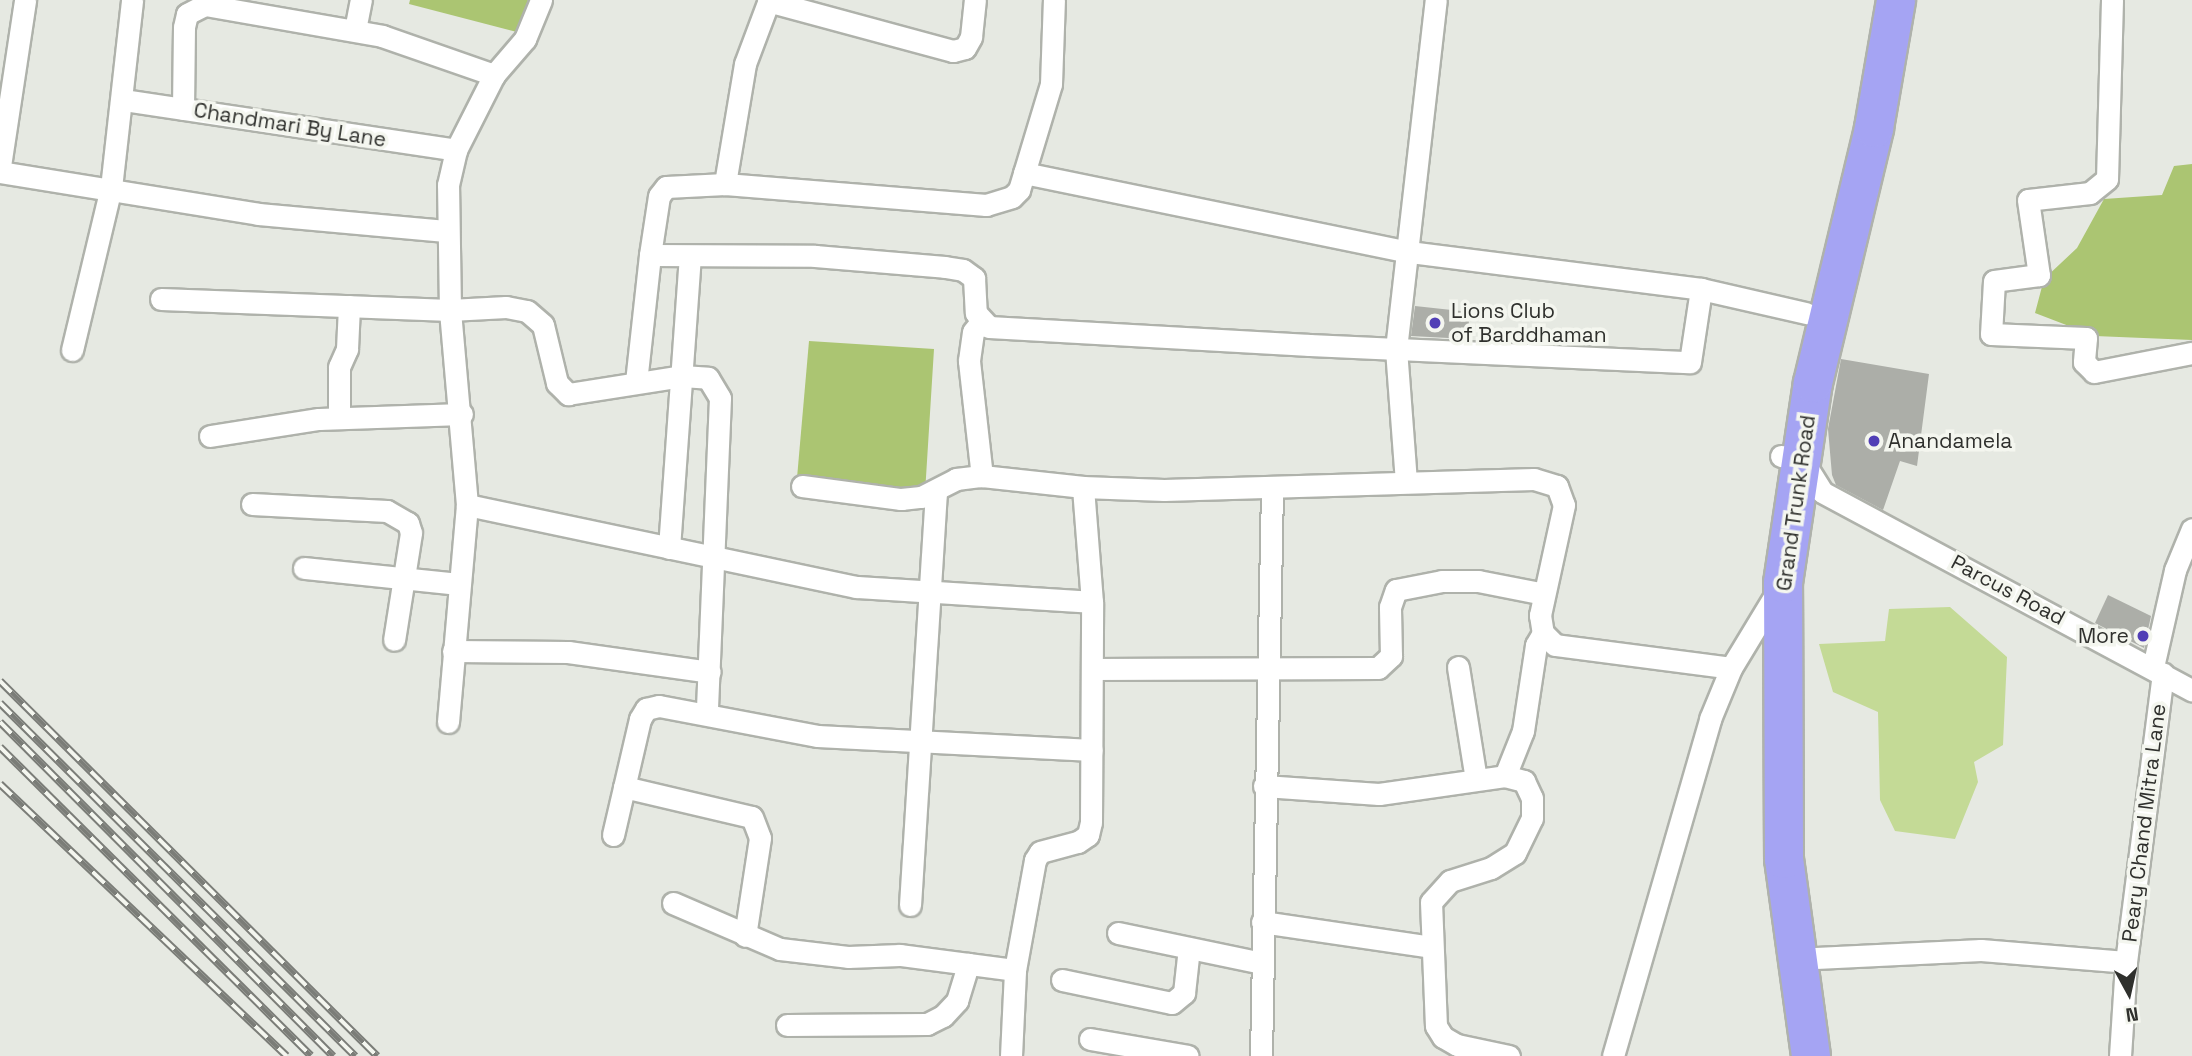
<!DOCTYPE html>
<html>
<head>
<meta charset="utf-8">
<style>
  body { margin:0 }
  #map { position:relative; width:2192px; height:1056px; overflow:hidden; background:#e6e9e2; font-family:"Space Grotesk",sans-serif }
  div>[style] { position:absolute }
  .green>* { inset:0; background:#c4da96 }
  .water>* { inset:0; background:#abc572 }
  .building>* { inset:0; background:#acaea8 }
  .roads { filter:drop-shadow(2px 0 #afb2ab) drop-shadow(-2px 0 #afb2ab) drop-shadow(0 2px #afb2ab) drop-shadow(0 -2px #afb2ab) }
  .street>* { height:21px; margin:-10.5px; padding:0 10.5px; transform-origin:10.5px; border-radius:10.5px; background:#fff }
  .highway>* { height:38px; margin:-19px; padding:0 19px; transform-origin:19px; border-radius:19px; background:#a5a4f3 }
  .rail>* { height:8px; margin-top:-4px; transform-origin:0; background:repeating-linear-gradient(90deg,#f4f6ef 0 16px,#7b7d78 0 32px); box-sizing:border-box; border-block:2px solid #7b7d78 }
  .dots>* { width:19px; height:19px; translate:-50% -50%; box-sizing:border-box; border:4px solid #f4f6ef; border-radius:50% }
  span { translate:-50% -50%; white-space:nowrap; text-align:center; line-height:1.15; -webkit-text-stroke:7px #f4f6ef; paint-order:stroke }
  .street-label { font-size:21px; color:#2f302d }
  .poi-label { font-size:21px; color:#2f302d }
  .left { translate:0 -50%; text-align:left }
  .right { translate:-100% -50%; text-align:right }
  .north { position:absolute; left:2094px; top:958px; width:70px; height:70px; -webkit-text-stroke:5px #f4f6ef; paint-order:stroke; rotate:172deg; font-size:19px; font-weight:700; line-height:28px; text-align:center; color:#2f302d }
  .north::after { content:''; display:block; margin:auto; width:24px; height:32px; background:#2f302d; clip-path:polygon(50% 0,100% 100%,50% 72%,0 100%) }
</style>
</head>
<body>
<div id="map">
  <div class="green">
    <i style="clip-path:polygon(1950px 607px,2007px 657px,2003px 745px,1974px 762px,1978px 782px,1955px 839px,1895px 831px,1880px 800px,1878px 712px,1833px 692px,1819px 644px,1885px 641px,1889px 609px)"></i>
  </div>
  <div class="water">
    <i style="clip-path:polygon(410px 0,528px 0,517px 32px,409px 4px)"></i>
    <i style="clip-path:polygon(2192px 164px,2192px 340px,2095px 336px,2035px 313px,2044px 279px,2077px 248px,2104px 199px,2162px 195px,2174px 166px)"></i>
    <i style="clip-path:polygon(809px 341px,934px 349px,925px 493px,797px 478px)"></i>
  </div>
  <div class="building">
    <i style="clip-path:polygon(1415px 306px,1470px 312px,1467px 339px,1411px 336px)"></i>
    <i style="clip-path:polygon(1841px 359px,1929px 374px,1917px 466px,1900px 461px,1883px 510px,1836px 485px,1832px 475px,1828px 429px)"></i>
    <i style="clip-path:polygon(2108px 595px,2151px 616px,2144px 648px,2095px 623px)"></i>
  </div>
  <div class="roads">
    <div class="street">
      <i style="left:769px;top:0;width:68px;rotate:110.6deg"></i>
      <i style="left:745px;top:64px;width:122px;rotate:99.5deg"></i>
      <i style="left:725px;top:184px;width:59px;rotate:177.1deg"></i>
      <i style="left:666px;top:187px;width:11px;rotate:128deg"></i>
      <i style="left:659px;top:196px;width:60px;rotate:98.7deg"></i>
      <i style="left:650px;top:255px;width:165px;rotate:0.3deg"></i>
      <i style="left:815px;top:256px;width:130px;rotate:4.8deg"></i>
      <i style="left:945px;top:267px;width:18px;rotate:9deg"></i>
      <i style="left:963px;top:270px;width:14px;rotate:36deg"></i>
      <i style="left:974px;top:278px;width:35px;rotate:87deg"></i>
      <i style="left:976px;top:313px;width:19px;rotate:47deg"></i>
      <i style="left:989px;top:327px;width:321px;rotate:3.2deg"></i>
      <i style="left:1309px;top:345px;width:381px;rotate:2.6deg"></i>
      <i style="left:1690px;top:362px;width:74px;rotate:-81.4deg"></i>
      <i style="left:1701px;top:289px;width:108px;rotate:12.9deg"></i>
      <i style="left:2112px;top:0;width:179px;rotate:91.6deg"></i>
      <i style="left:2107px;top:179px;width:22px;rotate:141deg"></i>
      <i style="left:2090px;top:193px;width:62px;rotate:173.6deg"></i>
      <i style="left:2028px;top:200px;width:76px;rotate:81.7deg"></i>
      <i style="left:2039px;top:275px;width:45px;rotate:172.4deg"></i>
      <i style="left:1994px;top:281px;width:53px;rotate:93.2deg"></i>
      <i style="left:1991px;top:334px;width:95px;rotate:2.4deg"></i>
      <i style="left:2086px;top:338px;width:24px;rotate:95deg"></i>
      <i style="left:2084px;top:362px;width:14px;rotate:45deg"></i>
      <i style="left:2094px;top:372px;width:100px;rotate:-11deg"></i>
      <i style="left:768px;top:1px;width:192px;rotate:15.1deg"></i>
      <i style="left:953px;top:51px;width:12px;rotate:-14deg"></i>
      <i style="left:965px;top:48px;width:13px;rotate:-61deg"></i>
      <i style="left:971px;top:37px;width:37px;rotate:-84deg"></i>
      <i style="left:355px;top:30px;width:31px;rotate:-79deg"></i>
      <i style="left:123px;top:100px;width:337px;rotate:8.5deg"></i>
      <i style="left:183px;top:109px;width:82px;rotate:-89.3deg"></i>
      <i style="left:184px;top:27px;width:13px;rotate:-77deg"></i>
      <i style="left:187px;top:14px;width:20px;rotate:-27deg"></i>
      <i style="left:205px;top:5px;width:180px;rotate:9.9deg"></i>
      <i style="left:382px;top:36px;width:119px;rotate:19.2deg"></i>
      <i style="left:0;top:166px;width:168px;rotate:-81.4deg"></i>
      <i style="left:0;top:172px;width:261px;rotate:9.2deg"></i>
      <i style="left:258px;top:214px;width:189px;rotate:5.2deg"></i>
      <i style="left:1024px;top:173px;width:393px;rotate:11.6deg"></i>
      <i style="left:1409px;top:252px;width:294px;rotate:7.2deg"></i>
      <i style="left:725px;top:184px;width:262px;rotate:4.6deg"></i>
      <i style="left:986px;top:205px;width:27px;rotate:-17deg"></i>
      <i style="left:1012px;top:197px;width:10px;rotate:-45deg"></i>
      <i style="left:1019px;top:190px;width:111px;rotate:-73.2deg"></i>
      <i style="left:1051px;top:84px;width:84px;rotate:-88deg"></i>
      <i style="left:161px;top:299px;width:289px;rotate:2.2deg"></i>
      <i style="left:450px;top:310px;width:56px;rotate:-3.1deg"></i>
      <i style="left:506px;top:307px;width:21px;rotate:11deg"></i>
      <i style="left:527px;top:311px;width:21px;rotate:41deg"></i>
      <i style="left:543px;top:325px;width:60px;rotate:76.4deg"></i>
      <i style="left:557px;top:383px;width:16px;rotate:45deg"></i>
      <i style="left:568px;top:394px;width:115px;rotate:-9deg"></i>
      <i style="left:682px;top:376px;width:26px;rotate:4deg"></i>
      <i style="left:708px;top:378px;width:23px;rotate:59deg"></i>
      <i style="left:720px;top:398px;width:315px;rotate:92.4deg"></i>
      <i style="left:980px;top:323px;width:11px;rotate:128deg"></i>
      <i style="left:973px;top:332px;width:29px;rotate:98deg"></i>
      <i style="left:969px;top:361px;width:116px;rotate:83.6deg"></i>
      <i style="left:72px;top:350px;width:167px;rotate:-76.5deg"></i>
      <i style="left:111px;top:188px;width:189px;rotate:-83.6deg"></i>
      <i style="left:636px;top:382px;width:128px;rotate:-83.7deg"></i>
      <i style="left:339px;top:418px;width:51px;rotate:-90deg"></i>
      <i style="left:339px;top:367px;width:20px;rotate:-66deg"></i>
      <i style="left:347px;top:349px;width:43px;rotate:-87.3deg"></i>
      <i style="left:210px;top:436px;width:110px;rotate:-8.9deg"></i>
      <i style="left:319px;top:419px;width:143px;rotate:-2deg"></i>
      <i style="left:1781px;top:456px;width:23px;rotate:13deg"></i>
      <i style="left:1803px;top:461px;width:36px;rotate:58deg"></i>
      <i style="left:1822px;top:492px;width:420px;rotate:28.2deg"></i>
      <i style="left:1406px;top:482px;width:133px;rotate:-94.3deg"></i>
      <i style="left:1396px;top:349px;width:351px;rotate:-83.5deg"></i>
      <i style="left:802px;top:486px;width:100px;rotate:7.5deg"></i>
      <i style="left:901px;top:499px;width:20px;rotate:-6deg"></i>
      <i style="left:921px;top:497px;width:39px;rotate:-27deg"></i>
      <i style="left:956px;top:479px;width:26px;rotate:-7deg"></i>
      <i style="left:982px;top:476px;width:102px;rotate:6.2deg"></i>
      <i style="left:252px;top:504px;width:135px;rotate:3deg"></i>
      <i style="left:387px;top:511px;width:24px;rotate:30deg"></i>
      <i style="left:408px;top:523px;width:10px;rotate:73deg"></i>
      <i style="left:411px;top:533px;width:108px;rotate:99deg"></i>
      <i style="left:467px;top:505px;width:196px;rotate:-95deg"></i>
      <i style="left:450px;top:310px;width:125px;rotate:-90.9deg"></i>
      <i style="left:448px;top:185px;width:36px;rotate:-77deg"></i>
      <i style="left:456px;top:150px;width:84px;rotate:-63.1deg"></i>
      <i style="left:494px;top:75px;width:48px;rotate:-49.3deg"></i>
      <i style="left:525px;top:39px;width:42px;rotate:-67.7deg"></i>
      <i style="left:669px;top:548px;width:291px;rotate:-85.9deg"></i>
      <i style="left:304px;top:568px;width:155px;rotate:5.9deg"></i>
      <i style="left:453px;top:651px;width:115px;rotate:0.5deg"></i>
      <i style="left:568px;top:652px;width:143px;rotate:8deg"></i>
      <i style="left:1458px;top:667px;width:113px;rotate:80.9deg"></i>
      <i style="left:2153px;top:667px;width:99px;rotate:-77.2deg"></i>
      <i style="left:2175px;top:570px;width:44px;rotate:-67.5deg"></i>
      <i style="left:1092px;top:669px;width:286px;rotate:-0.2deg"></i>
      <i style="left:1378px;top:668px;width:18px;rotate:-43deg"></i>
      <i style="left:1391px;top:656px;width:49px;rotate:-91.2deg"></i>
      <i style="left:1390px;top:607px;width:18px;rotate:-71deg"></i>
      <i style="left:1396px;top:590px;width:47px;rotate:-11.1deg"></i>
      <i style="left:1442px;top:581px;width:36px"></i>
      <i style="left:1478px;top:581px;width:67px;rotate:11.1deg"></i>
      <i style="left:448px;top:722px;width:218px;rotate:-85deg"></i>
      <i style="left:467px;top:505px;width:398px;rotate:11.9deg"></i>
      <i style="left:856px;top:587px;width:236px;rotate:3.6deg"></i>
      <i style="left:1505px;top:776px;width:48px;rotate:-68.2deg"></i>
      <i style="left:1523px;top:731px;width:87px;rotate:-81.4deg"></i>
      <i style="left:1536px;top:645px;width:14px;rotate:-60deg"></i>
      <i style="left:1264px;top:786px;width:115px;rotate:4deg"></i>
      <i style="left:1379px;top:794px;width:127px;rotate:-8.1deg"></i>
      <i style="left:1505px;top:776px;width:20px;rotate:15deg"></i>
      <i style="left:1524px;top:781px;width:19px;rotate:65deg"></i>
      <i style="left:1532px;top:798px;width:20px;rotate:90deg"></i>
      <i style="left:1532px;top:818px;width:39px;rotate:116deg"></i>
      <i style="left:1515px;top:853px;width:28px;rotate:148deg"></i>
      <i style="left:1491px;top:868px;width:43px;rotate:162.4deg"></i>
      <i style="left:1450px;top:881px;width:28px;rotate:132deg"></i>
      <i style="left:1431px;top:902px;width:124px;rotate:87.7deg"></i>
      <i style="left:1436px;top:1026px;width:13px;rotate:58deg"></i>
      <i style="left:1443px;top:1037px;width:16px;rotate:30deg"></i>
      <i style="left:1457px;top:1045px;width:53px;rotate:11.9deg"></i>
      <i style="left:624px;top:787px;width:131px;rotate:13.2deg"></i>
      <i style="left:752px;top:817px;width:22px;rotate:69deg"></i>
      <i style="left:760px;top:838px;width:99px;rotate:98.7deg"></i>
      <i style="left:613px;top:835px;width:119px;rotate:-76.9deg"></i>
      <i style="left:640px;top:719px;width:12px;rotate:-59deg"></i>
      <i style="left:646px;top:709px;width:13px;rotate:-13deg"></i>
      <i style="left:659px;top:706px;width:162px;rotate:10.7deg"></i>
      <i style="left:818px;top:736px;width:274px;rotate:2.9deg"></i>
      <i style="left:673px;top:903px;width:116px;rotate:23.3deg"></i>
      <i style="left:780px;top:949px;width:68px;rotate:6.7deg"></i>
      <i style="left:848px;top:957px;width:52px;rotate:-2.2deg"></i>
      <i style="left:900px;top:955px;width:116px;rotate:7.4deg"></i>
      <i style="left:1015px;top:970px;width:112px;rotate:-79.7deg"></i>
      <i style="left:1035px;top:860px;width:9px;rotate:-58deg"></i>
      <i style="left:1040px;top:852px;width:39px;rotate:-15deg"></i>
      <i style="left:1078px;top:842px;width:12px;rotate:-35deg"></i>
      <i style="left:1088px;top:835px;width:13px;rotate:-77deg"></i>
      <i style="left:1091px;top:822px;width:220px;rotate:-89.7deg"></i>
      <i style="left:1092px;top:602px;width:115px;rotate:-94.5deg"></i>
      <i style="left:1083px;top:487px;width:81px;rotate:2.1deg"></i>
      <i style="left:1164px;top:490px;width:370px;rotate:-1.7deg"></i>
      <i style="left:1534px;top:479px;width:24px;rotate:17deg"></i>
      <i style="left:1557px;top:486px;width:20px;rotate:70deg"></i>
      <i style="left:1564px;top:505px;width:113px;rotate:102.3deg"></i>
      <i style="left:1540px;top:615px;width:18px;rotate:81deg"></i>
      <i style="left:1543px;top:633px;width:17px;rotate:45deg"></i>
      <i style="left:1555px;top:645px;width:177px;rotate:7.4deg"></i>
      <i style="left:910px;top:905px;width:415px;rotate:-86.4deg"></i>
      <i style="left:1262px;top:922px;width:171px;rotate:8.4deg"></i>
      <i style="left:1118px;top:933px;width:147px;rotate:11.8deg"></i>
      <i style="left:1795px;top:959px;width:186px;rotate:-2.8deg"></i>
      <i style="left:1981px;top:950px;width:145px;rotate:4.7deg"></i>
      <i style="left:1062px;top:980px;width:112px;rotate:11.8deg"></i>
      <i style="left:1172px;top:1003px;width:16px;rotate:-40deg"></i>
      <i style="left:1184px;top:993px;width:45px;rotate:-83.7deg"></i>
      <i style="left:787px;top:1025px;width:140px;rotate:-0.4deg"></i>
      <i style="left:927px;top:1024px;width:18px;rotate:-27deg"></i>
      <i style="left:943px;top:1016px;width:21px;rotate:-47deg"></i>
      <i style="left:957px;top:1001px;width:39px;rotate:-73deg"></i>
      <i style="left:1090px;top:1039px;width:99px;rotate:9.8deg"></i>
      <i style="left:1011px;top:1056px;width:86px;rotate:-87.3deg"></i>
      <i style="left:1261px;top:1056px;width:569px;rotate:-88.89deg"></i>
      <i style="left:1613px;top:1056px;width:351px;rotate:-73.9deg"></i>
      <i style="left:1710px;top:719px;width:55px;rotate:-67.6deg"></i>
      <i style="left:1731px;top:668px;width:95px;rotate:-58.8deg"></i>
      <i style="left:2120px;top:1056px;width:94px;rotate:-86.3deg"></i>
      <i style="left:2126px;top:962px;width:291px;rotate:-82.7deg"></i>
    </div>
    <div class="highway">
      <i style="left:1811px;top:1056px;width:199px;rotate:-97.8deg"></i>
      <i style="left:1784px;top:859px;width:276px;rotate:-90.2deg"></i>
      <i style="left:1783px;top:583px;width:202px;rotate:-81.5deg"></i>
      <i style="left:1813px;top:383px;width:262px;rotate:-76.5deg"></i>
      <i style="left:1874px;top:128px;width:130px;rotate:-80.2deg"></i>
    </div>
  </div>
  <div class="rail">
    <i style="left:0;top:681px;width:532px;rotate:44.85deg"></i>
    <i style="left:0;top:703px;width:501px;rotate:44.84deg"></i>
    <i style="left:0;top:722px;width:472px;rotate:45.1deg"></i>
    <i style="left:0;top:747px;width:438px;rotate:44.8deg"></i>
    <i style="left:0;top:784px;width:395px;rotate:43.5deg"></i>
  </div>
  <div class="dots">
    <i style="left:1435px;top:323px;background:#513fb6"></i>
    <i style="left:1874px;top:441px;background:#513fb6"></i>
    <i style="left:2143px;top:636px;background:#513fb6"></i>
  </div>
  <div class="street-label">
    <span style="left:290px;top:125px;rotate:9deg">Chandmari By Lane</span>
    <span style="left:1796px;top:503px;rotate:-82deg">Grand Trunk Road</span>
    <span style="left:2008px;top:590px;rotate:28deg">Parcus Road</span>
    <span style="left:2144px;top:823px;rotate:-83deg">Peary Chand Mitra Lane</span>
  </div>
  <div class="poi-label">
    <span class="left" style="left:1451px;top:323px">Lions Club<br>of Barddhaman</span>
    <span class="left" style="left:1888px;top:441px">Anandamela</span>
    <span class="right" style="left:2129px;top:636px">More</span>
  </div>
  <div class="north">N</div>
</div>
</body>
</html>
